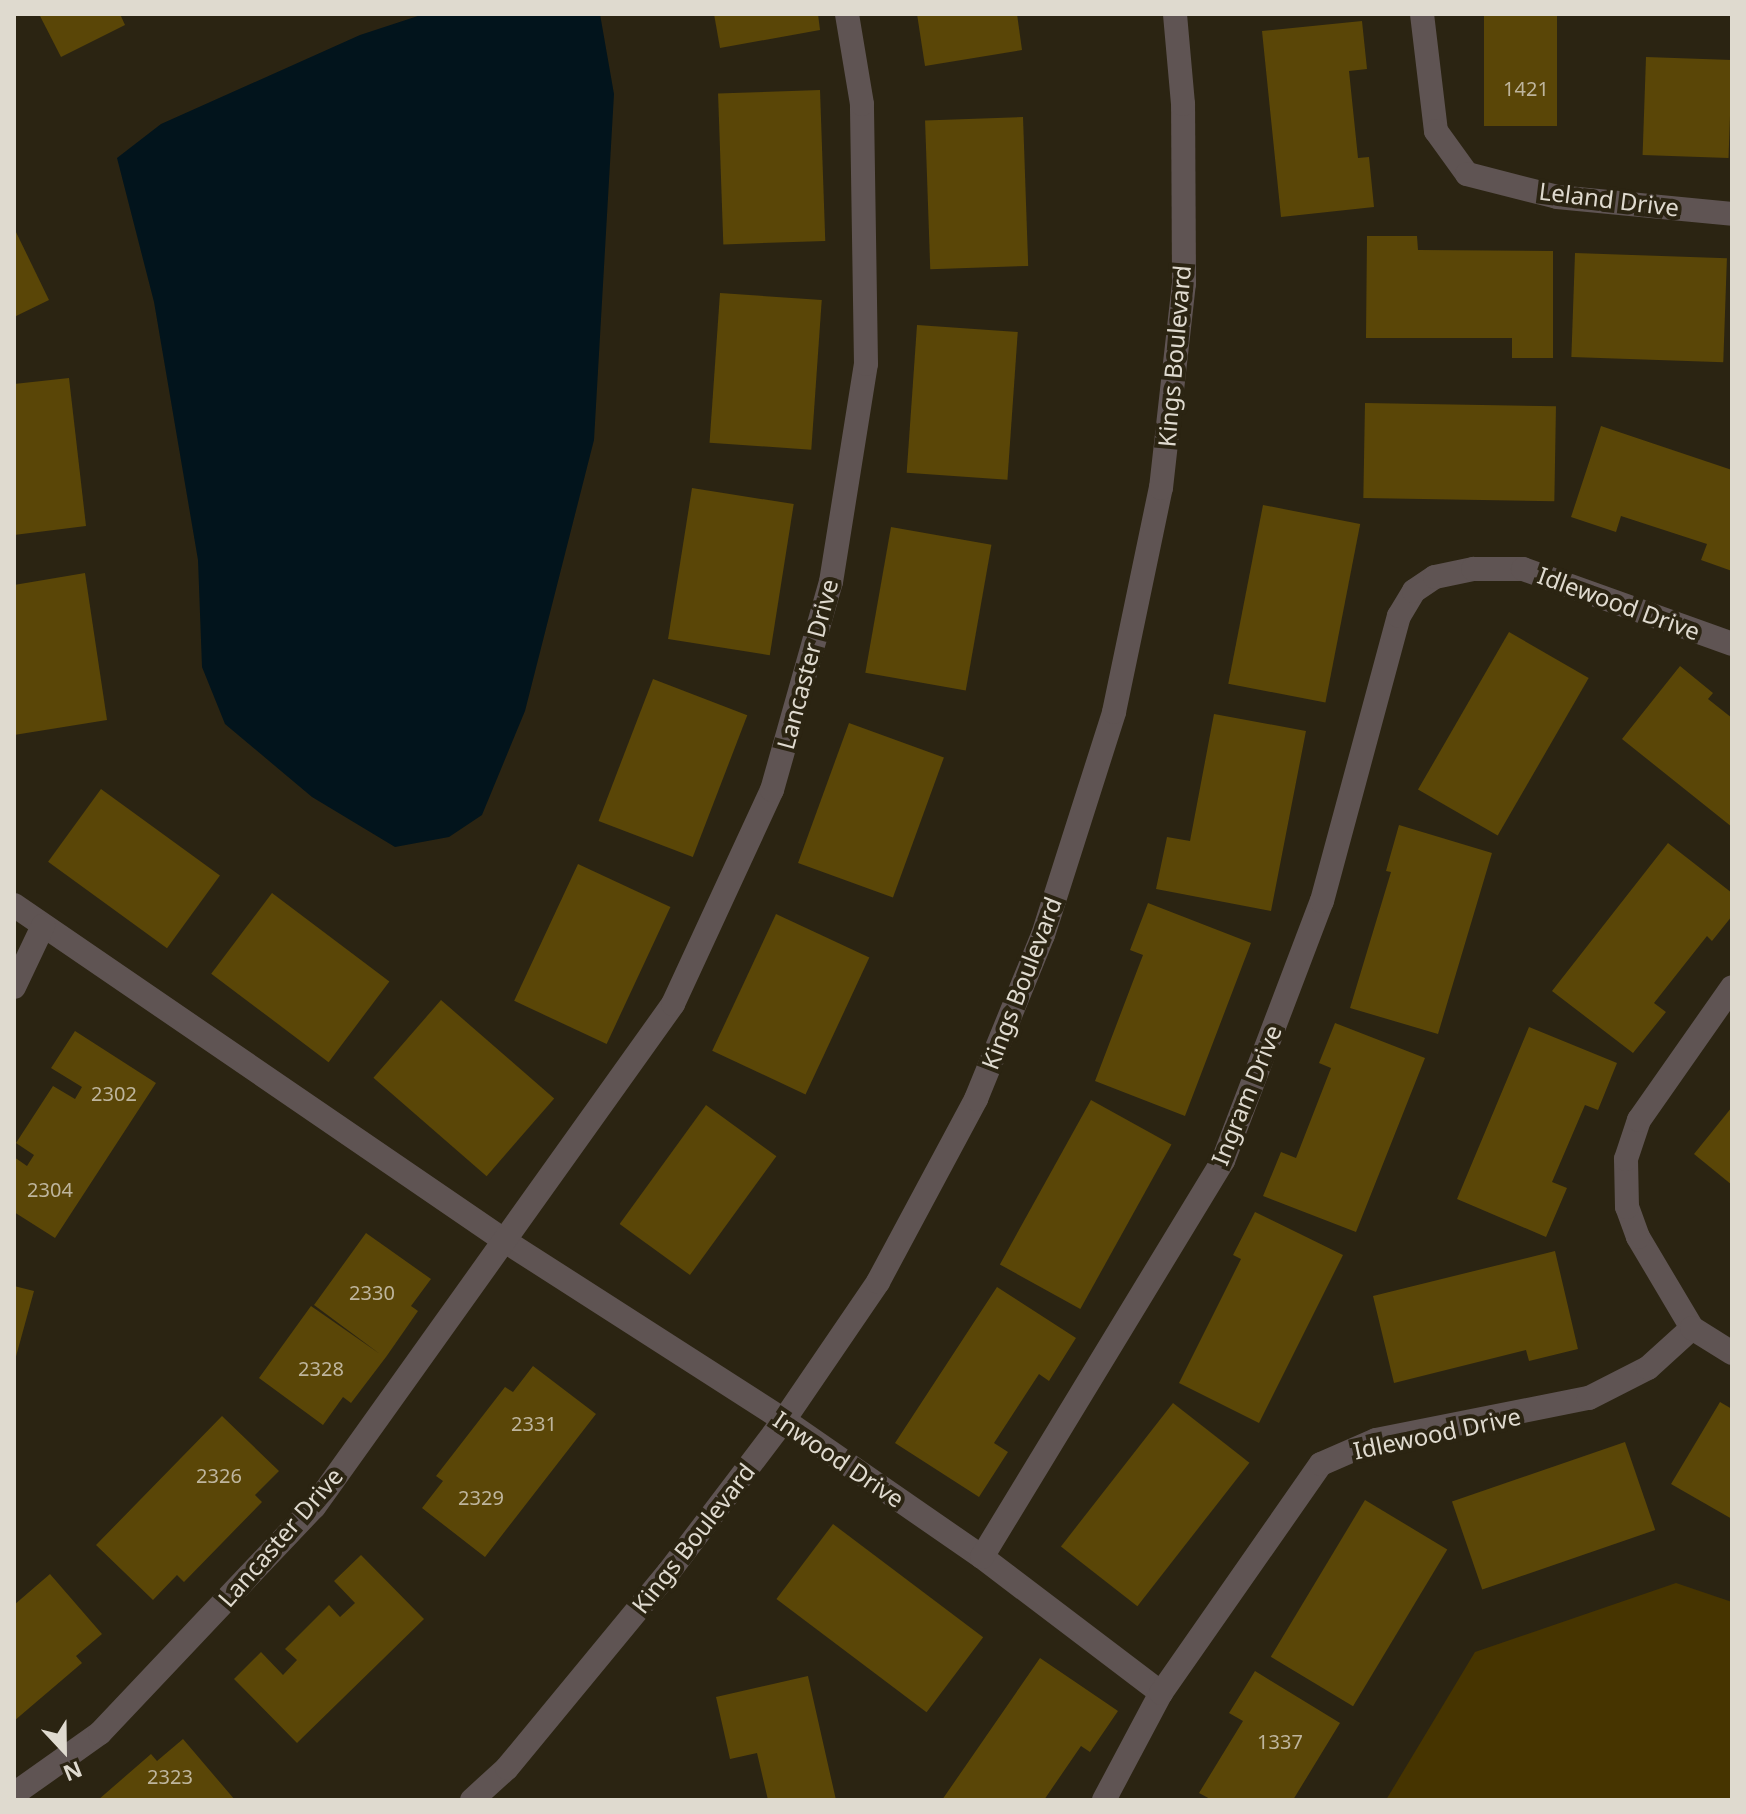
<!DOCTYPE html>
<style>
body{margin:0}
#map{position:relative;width:1746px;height:1814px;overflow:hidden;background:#2b2412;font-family:"Noto Sans",sans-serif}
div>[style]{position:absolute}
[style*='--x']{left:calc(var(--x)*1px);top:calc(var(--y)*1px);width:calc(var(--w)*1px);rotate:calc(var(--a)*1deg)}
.green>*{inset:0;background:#463400}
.water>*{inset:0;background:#02141c}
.building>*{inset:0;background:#5a4607;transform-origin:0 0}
.minor>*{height:24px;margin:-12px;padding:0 12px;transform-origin:12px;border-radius:12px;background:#5f5453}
span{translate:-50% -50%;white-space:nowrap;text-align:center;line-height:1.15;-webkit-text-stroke:8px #2b2412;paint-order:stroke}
.number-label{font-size:20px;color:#beb59d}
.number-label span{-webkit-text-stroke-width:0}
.street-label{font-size:24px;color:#dfdacf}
.frame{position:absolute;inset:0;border:16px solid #dfdacf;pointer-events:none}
.north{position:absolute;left:24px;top:1710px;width:80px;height:80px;-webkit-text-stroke:6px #2b2412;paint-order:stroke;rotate:158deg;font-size:22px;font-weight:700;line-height:32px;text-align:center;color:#dfdacf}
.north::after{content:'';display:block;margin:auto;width:28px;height:36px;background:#dfdacf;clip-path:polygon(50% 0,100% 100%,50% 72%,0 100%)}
</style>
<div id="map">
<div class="green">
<i style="clip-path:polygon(1676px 1583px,1732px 1602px,1732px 1800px,1386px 1800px,1475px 1652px)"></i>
</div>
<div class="water">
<i style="clip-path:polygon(424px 14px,600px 14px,614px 94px,594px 440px,525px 711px,482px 815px,449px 837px,395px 847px,312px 797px,225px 724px,202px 667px,198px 560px,154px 302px,117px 158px,161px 124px,360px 35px)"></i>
</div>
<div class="building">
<i style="clip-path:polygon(39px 14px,120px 14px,125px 25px,61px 57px)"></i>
<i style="clip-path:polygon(714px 14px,818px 14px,820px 30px,720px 48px)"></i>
<i style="clip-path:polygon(917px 14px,1017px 14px,1022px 50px,925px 66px)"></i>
<i style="left:1484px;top:14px;width:73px;height:112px"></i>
<i style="clip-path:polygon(1362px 21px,1367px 69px,1349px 71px,1358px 158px,1369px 157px,1374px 207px,1281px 217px,1262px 31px)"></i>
<i style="left:1646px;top:57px;width:86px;height:98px;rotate:2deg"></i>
<i style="left:820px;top:90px;width:151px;height:102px;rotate:88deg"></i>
<i style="left:1023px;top:117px;width:149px;height:98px;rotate:88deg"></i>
<i style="clip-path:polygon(14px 228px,49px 300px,14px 317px)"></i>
<i style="clip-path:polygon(1367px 236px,1417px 236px,1418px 250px,1553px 251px,1553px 358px,1512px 358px,1512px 338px,1366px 338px)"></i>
<i style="left:1575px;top:253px;width:152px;height:104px;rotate:2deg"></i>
<i style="left:720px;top:293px;width:102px;height:150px;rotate:4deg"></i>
<i style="left:917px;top:325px;width:101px;height:148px;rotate:4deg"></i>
<i style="clip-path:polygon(69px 378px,86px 526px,14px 535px,14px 384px)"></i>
<i style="left:1365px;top:403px;width:191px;height:95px;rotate:1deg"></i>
<i style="clip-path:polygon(1601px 426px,1732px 470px,1732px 571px,1701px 560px,1707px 544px,1621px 516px,1616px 532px,1571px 517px)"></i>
<i style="left:692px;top:488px;width:103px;height:153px;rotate:9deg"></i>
<i style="left:1263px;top:505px;width:99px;height:182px;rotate:11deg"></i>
<i style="left:891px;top:527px;width:102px;height:148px;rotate:10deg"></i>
<i style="clip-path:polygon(85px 573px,107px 720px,14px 735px,14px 585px)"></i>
<i style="left:1509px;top:632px;width:92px;height:182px;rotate:30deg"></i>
<i style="clip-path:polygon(1680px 666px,1713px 693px,1708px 699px,1732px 718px,1732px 827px,1622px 739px)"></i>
<i style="left:653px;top:679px;width:101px;height:152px;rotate:21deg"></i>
<i style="clip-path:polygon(1214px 714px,1306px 731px,1271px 911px,1156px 889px,1167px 837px,1190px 841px)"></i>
<i style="left:849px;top:723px;width:101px;height:149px;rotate:20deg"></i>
<i style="left:101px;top:789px;width:147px;height:90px;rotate:36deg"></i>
<i style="clip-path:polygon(1399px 825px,1492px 853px,1438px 1034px,1350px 1008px,1391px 872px,1386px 871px)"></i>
<i style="clip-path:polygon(1668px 843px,1732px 893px,1732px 916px,1712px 941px,1707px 936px,1654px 1003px,1666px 1012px,1633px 1053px,1552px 991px)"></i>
<i style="left:578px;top:864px;width:102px;height:151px;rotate:25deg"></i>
<i style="left:272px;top:893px;width:147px;height:101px;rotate:37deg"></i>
<i style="clip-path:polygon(1148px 903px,1251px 943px,1185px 1116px,1095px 1081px,1143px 955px,1130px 950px)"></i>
<i style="left:776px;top:914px;width:103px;height:151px;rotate:25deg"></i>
<i style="left:441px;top:1000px;width:150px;height:103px;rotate:41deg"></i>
<i style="clip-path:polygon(1335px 1023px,1425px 1058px,1356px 1232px,1263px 1196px,1281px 1152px,1296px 1158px,1331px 1068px,1319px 1063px)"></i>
<i style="clip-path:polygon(1529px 1027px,1617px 1063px,1598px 1110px,1585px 1105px,1552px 1182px,1567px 1188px,1546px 1237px,1457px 1199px)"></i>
<i style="clip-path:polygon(75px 1031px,156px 1083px,55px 1238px,14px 1212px,14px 1157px,27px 1166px,34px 1155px,16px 1143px,53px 1086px,75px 1099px,82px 1087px,51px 1068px)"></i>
<i style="left:1091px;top:1100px;width:92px;height:188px;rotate:29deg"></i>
<i style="left:706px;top:1105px;width:87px;height:147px;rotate:36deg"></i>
<i style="clip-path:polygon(1732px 1107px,1732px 1185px,1694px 1154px)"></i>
<i style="clip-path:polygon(1255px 1212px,1343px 1255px,1259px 1423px,1179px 1383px,1241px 1259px,1233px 1255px)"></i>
<i style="clip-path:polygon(366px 1233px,431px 1279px,411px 1306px,418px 1311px,386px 1357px,351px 1403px,343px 1397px,323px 1425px,259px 1378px,311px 1306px,380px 1354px,314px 1305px)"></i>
<i style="clip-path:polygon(1555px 1251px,1578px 1349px,1529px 1361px,1526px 1350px,1394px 1383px,1373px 1296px)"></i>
<i style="clip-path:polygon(14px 1286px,34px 1291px,15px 1360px,14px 1360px)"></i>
<i style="clip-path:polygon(997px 1287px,1076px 1338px,1049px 1381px,1039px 1374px,994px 1443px,1008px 1452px,979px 1497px,895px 1443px)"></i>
<i style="clip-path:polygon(533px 1366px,596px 1414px,485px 1557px,422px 1508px,443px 1481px,436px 1476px,505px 1387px,513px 1392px)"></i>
<i style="clip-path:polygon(1720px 1402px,1732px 1409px,1732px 1519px,1671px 1484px)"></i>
<i style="left:1173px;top:1403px;width:97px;height:182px;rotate:38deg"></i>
<i style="clip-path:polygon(222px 1416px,279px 1471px,255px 1495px,262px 1502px,184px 1582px,177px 1575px,153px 1600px,96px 1545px)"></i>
<i style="left:1625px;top:1442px;width:93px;height:183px;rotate:71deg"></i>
<i style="left:1365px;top:1500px;width:96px;height:183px;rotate:31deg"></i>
<i style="left:833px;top:1524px;width:188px;height:94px;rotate:37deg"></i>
<i style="clip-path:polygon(361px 1555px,424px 1619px,297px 1743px,234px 1679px,261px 1652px,283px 1675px,297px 1660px,285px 1649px,329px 1605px,340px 1617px,355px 1603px,334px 1581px)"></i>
<i style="clip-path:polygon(50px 1574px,102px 1634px,76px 1656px,82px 1663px,14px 1721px,14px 1605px)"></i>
<i style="clip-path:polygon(1040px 1658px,1118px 1711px,1090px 1752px,1081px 1746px,1044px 1800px,942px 1800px)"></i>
<i style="clip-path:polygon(1255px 1671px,1340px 1723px,1293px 1800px,1212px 1800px,1199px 1793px,1243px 1721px,1229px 1713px)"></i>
<i style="clip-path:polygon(808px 1676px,836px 1800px,768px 1800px,757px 1753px,730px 1759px,716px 1697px)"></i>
<i style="clip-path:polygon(183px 1739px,235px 1800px,98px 1800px,151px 1754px,157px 1761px)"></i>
</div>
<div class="minor">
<i style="--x:1422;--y:14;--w:118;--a:83.2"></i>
<i style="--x:1436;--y:131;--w:53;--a:54.2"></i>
<i style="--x:1467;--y:174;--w:93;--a:14.3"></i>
<i style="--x:1557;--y:197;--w:176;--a:5.5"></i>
<i style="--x:14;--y:905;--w:595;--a:34.38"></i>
<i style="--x:505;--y:1241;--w:331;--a:32.7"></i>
<i style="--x:784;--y:1420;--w:241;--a:34.7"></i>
<i style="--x:982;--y:1557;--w:225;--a:37.2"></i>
<i style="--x:14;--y:987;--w:68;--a:-64.6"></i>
<i style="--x:1692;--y:1328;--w:106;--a:-120.7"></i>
<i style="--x:1638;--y:1237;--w:32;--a:-110"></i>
<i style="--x:1627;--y:1207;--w:48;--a:-91.2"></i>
<i style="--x:1626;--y:1159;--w:41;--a:-71.6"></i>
<i style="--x:1639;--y:1120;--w:162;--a:-55"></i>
<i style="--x:982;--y:1557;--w:464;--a:-58.7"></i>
<i style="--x:1223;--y:1161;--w:278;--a:-69.2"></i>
<i style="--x:1322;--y:901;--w:295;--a:-74.9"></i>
<i style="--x:1399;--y:616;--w:29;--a:-59"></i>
<i style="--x:1414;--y:591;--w:25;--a:-34"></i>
<i style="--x:1435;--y:577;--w:39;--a:-12"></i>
<i style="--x:1473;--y:569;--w:50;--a:0"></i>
<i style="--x:1523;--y:569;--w:222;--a:19.7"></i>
<i style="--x:14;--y:1794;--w:105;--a:-35.3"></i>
<i style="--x:100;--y:1733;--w:311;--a:-46.6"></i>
<i style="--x:314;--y:1507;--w:618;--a:-54.48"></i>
<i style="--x:673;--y:1004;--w:236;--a:-65.2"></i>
<i style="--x:772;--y:790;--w:216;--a:-74.2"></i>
<i style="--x:831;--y:582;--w:221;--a:-80.9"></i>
<i style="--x:866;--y:364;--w:260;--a:-90.9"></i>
<i style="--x:862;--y:104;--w:91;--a:-99.5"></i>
<i style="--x:472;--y:1800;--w:47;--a:-42.4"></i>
<i style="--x:507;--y:1768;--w:253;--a:-50.5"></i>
<i style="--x:668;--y:1573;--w:192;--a:-52.8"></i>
<i style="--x:784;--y:1420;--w:167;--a:-55.7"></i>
<i style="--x:878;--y:1282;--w:208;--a:-61.8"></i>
<i style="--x:976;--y:1099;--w:177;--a:-67.8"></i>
<i style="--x:1043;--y:935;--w:234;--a:-72.3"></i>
<i style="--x:1114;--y:712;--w:229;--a:-78.2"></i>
<i style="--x:1161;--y:488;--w:205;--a:-83.6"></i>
<i style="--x:1184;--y:284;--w:180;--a:-90.3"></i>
<i style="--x:1183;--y:104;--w:90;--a:-95.1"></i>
<i style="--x:1104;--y:1800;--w:121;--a:-62"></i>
<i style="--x:1161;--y:1693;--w:279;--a:-55.1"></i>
<i style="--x:1321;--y:1464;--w:60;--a:-23.6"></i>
<i style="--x:1376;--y:1440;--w:217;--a:-11.2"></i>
<i style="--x:1589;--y:1398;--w:66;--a:-27"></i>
<i style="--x:1648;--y:1368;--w:59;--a:-42.3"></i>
<i style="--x:1692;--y:1328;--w:47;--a:32"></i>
</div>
<div class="number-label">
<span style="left:1526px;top:88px">1421</span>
<span style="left:114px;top:1093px">2302</span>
<span style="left:50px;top:1189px">2304</span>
<span style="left:372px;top:1292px">2330</span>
<span style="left:321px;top:1368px">2328</span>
<span style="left:534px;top:1423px">2331</span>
<span style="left:219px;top:1475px">2326</span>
<span style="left:481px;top:1497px">2329</span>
<span style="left:1280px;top:1741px">1337</span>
<span style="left:170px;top:1776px">2323</span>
</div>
<div class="street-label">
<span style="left:1609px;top:199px;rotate:7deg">Leland Drive</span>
<span style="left:1174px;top:356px;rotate:-85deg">Kings Boulevard</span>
<span style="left:1619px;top:603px;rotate:20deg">Idlewood Drive</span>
<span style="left:807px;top:664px;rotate:-75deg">Lancaster Drive</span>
<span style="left:1021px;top:983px;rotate:-69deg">Kings Boulevard</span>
<span style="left:1246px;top:1095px;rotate:-68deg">Ingram Drive</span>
<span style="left:1437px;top:1433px;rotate:-12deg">Idlewood Drive</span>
<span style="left:839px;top:1459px;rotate:34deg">Inwood Drive</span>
<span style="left:280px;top:1537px;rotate:-49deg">Lancaster Drive</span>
<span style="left:693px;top:1538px;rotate:-52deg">Kings Boulevard</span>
</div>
<div class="frame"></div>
<div class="north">N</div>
</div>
